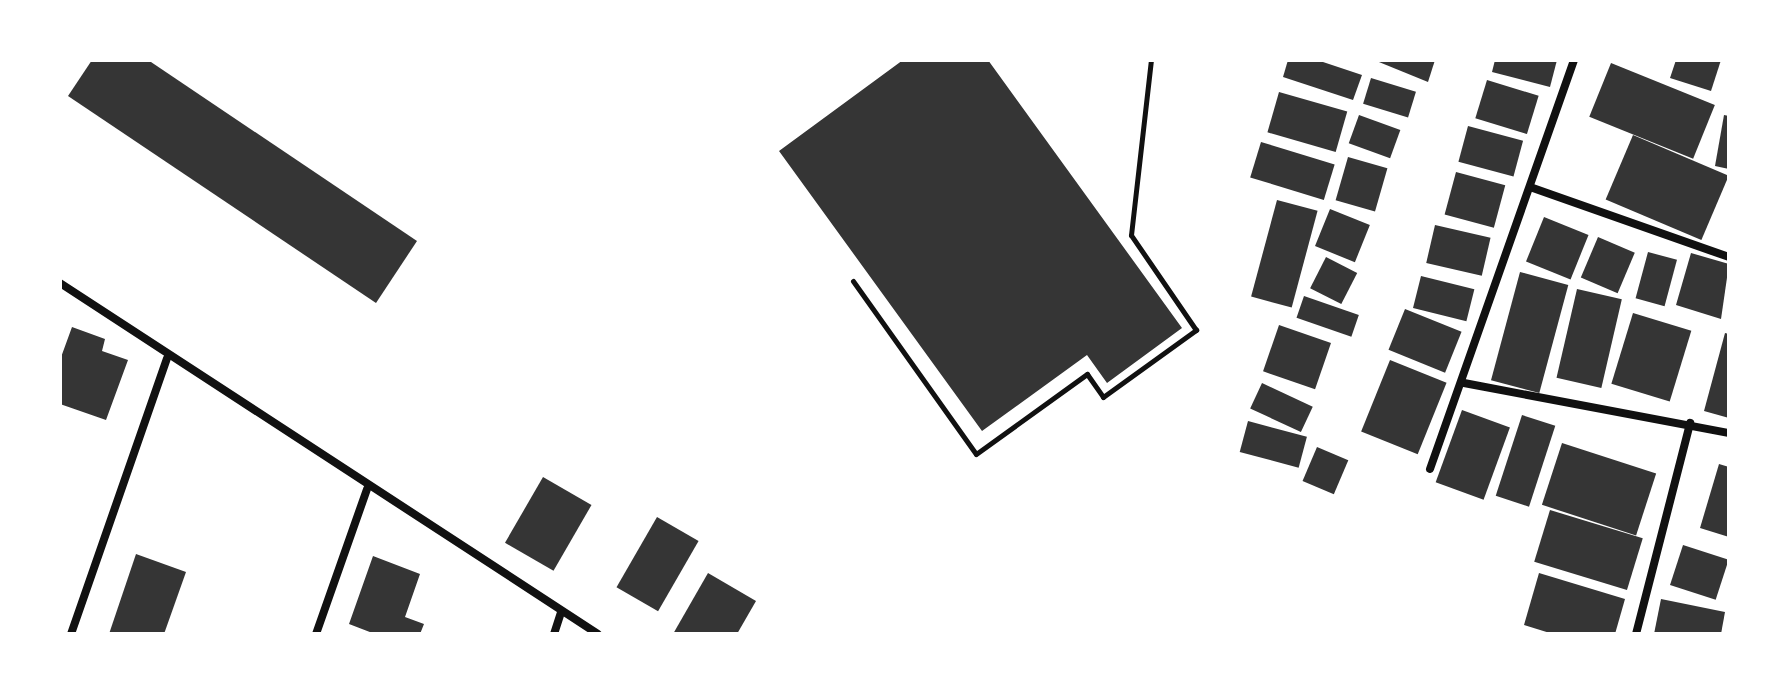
<!DOCTYPE html>
<style>
body{margin:0}
#map{position:relative;width:1789px;height:694px;overflow:hidden;background:#fff;font-family:"Public Sans",sans-serif}
div>[style]{position:absolute}
[style*='--x']{left:calc(var(--x)*1px);top:calc(var(--y)*1px);width:calc(var(--w)*1px);rotate:calc(var(--a)*1deg)}
.building>*{inset:0;background:#353535;transform-origin:0 0}
.path>*{height:5px;margin:-2.5px;padding:0 2.5px;transform-origin:2.5px;border-radius:2.5px;background:#111}
.minor>*{height:8px;margin:-4px;padding:0 4px;transform-origin:4px;border-radius:4px;background:#111}
span{translate:-50% -50%;white-space:nowrap;text-align:center;line-height:1.15;-webkit-text-stroke:6px #fff;paint-order:stroke}
.frame{position:absolute;inset:0;border:62px solid #fff;pointer-events:none}
</style>
<div id="map">
<div class="building">
<i style="clip-path:polygon(92px 60px,148px 60px,417px 241px,376px 303px,68px 96px)"></i>
<i style="clip-path:polygon(903px 60px,988px 60px,1182px 328px,1107px 383px,1087px 355px,982px 431px,779px 151px)"></i>
<i style="clip-path:polygon(1288px 60px,1317px 60px,1362px 75px,1353px 100px,1283px 77px)"></i>
<i style="clip-path:polygon(1374px 60px,1435px 60px,1428px 82px)"></i>
<i style="clip-path:polygon(1495px 60px,1557px 60px,1550px 87px,1492px 72px)"></i>
<i style="clip-path:polygon(1676px 60px,1721px 60px,1711px 91px,1670px 78px)"></i>
<i style="left:1611px;top:63px;width:112px;height:58px;rotate:22deg"></i>
<i style="left:1371px;top:78px;width:47px;height:27px;rotate:17deg"></i>
<i style="left:1487px;top:80px;width:54px;height:40px;rotate:17deg"></i>
<i style="left:1279px;top:92px;width:71px;height:42px;rotate:16deg"></i>
<i style="left:1359px;top:115px;width:44px;height:30px;rotate:20deg"></i>
<i style="clip-path:polygon(1724px 115px,1729px 116px,1729px 169px,1715px 166px)"></i>
<i style="left:1468px;top:126px;width:57px;height:37px;rotate:15deg"></i>
<i style="left:1633px;top:135px;width:104px;height:70px;rotate:23deg"></i>
<i style="left:1261px;top:142px;width:77px;height:37px;rotate:17deg"></i>
<i style="left:1348px;top:157px;width:41px;height:45px;rotate:16deg"></i>
<i style="left:1456px;top:172px;width:51px;height:44px;rotate:15deg"></i>
<i style="left:1277px;top:200px;width:42px;height:100px;rotate:15deg"></i>
<i style="left:1330px;top:209px;width:43px;height:40px;rotate:22deg"></i>
<i style="left:1544px;top:217px;width:48px;height:48px;rotate:22deg"></i>
<i style="left:1435px;top:225px;width:57px;height:39px;rotate:13deg"></i>
<i style="left:1598px;top:237px;width:40px;height:44px;rotate:23deg"></i>
<i style="left:1648px;top:252px;width:30px;height:48px;rotate:15deg"></i>
<i style="clip-path:polygon(1691px 253px,1729px 264px,1721px 319px,1676px 305px)"></i>
<i style="left:1326px;top:257px;width:35px;height:35px;rotate:27deg"></i>
<i style="left:1520px;top:272px;width:50px;height:112px;rotate:15deg"></i>
<i style="left:1421px;top:276px;width:55px;height:33px;rotate:14deg"></i>
<i style="left:1577px;top:289px;width:46px;height:91px;rotate:13deg"></i>
<i style="left:1304px;top:296px;width:58px;height:23px;rotate:19deg"></i>
<i style="left:1405px;top:309px;width:61px;height:44px;rotate:22deg"></i>
<i style="left:1633px;top:313px;width:61px;height:74px;rotate:17deg"></i>
<i style="left:1279px;top:325px;width:55px;height:49px;rotate:19deg"></i>
<i style="clip-path:polygon(72px 327px,105px 339px,102px 351px,128px 360px,106px 420px,60px 404px,60px 360px)"></i>
<i style="clip-path:polygon(1725px 333px,1729px 334px,1729px 418px,1704px 411px)"></i>
<i style="left:1390px;top:360px;width:61px;height:77px;rotate:22deg"></i>
<i style="left:1262px;top:383px;width:56px;height:28px;rotate:25deg"></i>
<i style="left:1462px;top:410px;width:51px;height:77px;rotate:20deg"></i>
<i style="left:1522px;top:415px;width:35px;height:85px;rotate:18deg"></i>
<i style="left:1248px;top:421px;width:61px;height:32px;rotate:15deg"></i>
<i style="left:1562px;top:443px;width:99px;height:65px;rotate:18deg"></i>
<i style="left:1317px;top:447px;width:34px;height:37px;rotate:23deg"></i>
<i style="clip-path:polygon(1719px 464px,1729px 467px,1729px 537px,1700px 528px)"></i>
<i style="left:543px;top:477px;width:56px;height:76px;rotate:30deg"></i>
<i style="left:1550px;top:510px;width:97px;height:54px;rotate:17deg"></i>
<i style="left:657px;top:517px;width:48px;height:81px;rotate:30deg"></i>
<i style="left:1683px;top:545px;width:48px;height:42px;rotate:18deg"></i>
<i style="clip-path:polygon(136px 554px,186px 572px,164px 634px,109px 634px)"></i>
<i style="clip-path:polygon(373px 556px,420px 574px,405px 617px,424px 624px,420px 634px,375px 634px,349px 624px)"></i>
<i style="clip-path:polygon(708px 573px,756px 601px,737px 634px,673px 634px)"></i>
<i style="clip-path:polygon(1539px 573px,1625px 599px,1615px 634px,1553px 634px,1524px 625px)"></i>
<i style="clip-path:polygon(1661px 599px,1725px 612px,1721px 634px,1654px 634px)"></i>
</div>
<div class="path">
<i style="--x:853;--y:281;--w:212;--a:54.6"></i>
<i style="--x:976;--y:454;--w:137;--a:-35.8"></i>
<i style="--x:1087;--y:374;--w:28;--a:55"></i>
<i style="--x:1103;--y:397;--w:115;--a:-35.8"></i>
<i style="--x:1196;--y:330;--w:115;--a:-124.4"></i>
<i style="--x:1131;--y:235;--w:176;--a:-83.5"></i>
</div>
<div class="minor">
<i style="--x:1530;--y:187;--w:211;--a:19.4"></i>
<i style="--x:60;--y:283;--w:642;--a:33.12"></i>
<i style="--x:1464;--y:383;--w:270;--a:10.7"></i>
<i style="--x:1430;--y:469;--w:434;--a:-70.6"></i>
<i style="--x:71;--y:634;--w:292;--a:-70.8"></i>
<i style="--x:316;--y:634;--w:154;--a:-70.6"></i>
<i style="--x:554;--y:634;--w:22;--a:-72"></i>
<i style="--x:1636;--y:634;--w:218;--a:-75.6"></i>
</div>
<div class="frame"></div>
</div>
